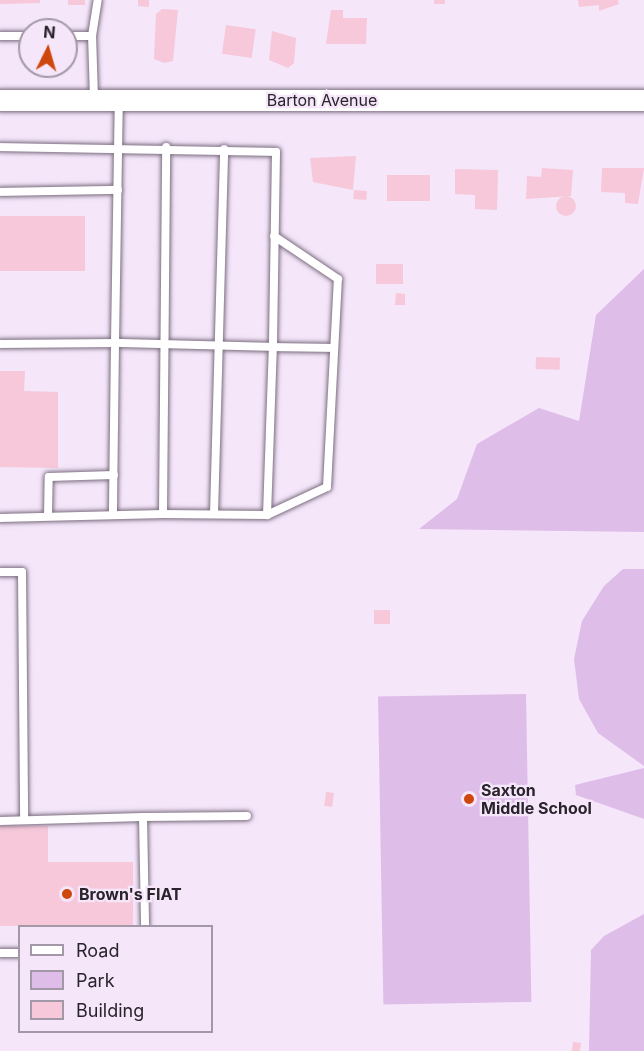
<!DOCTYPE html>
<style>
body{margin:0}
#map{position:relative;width:644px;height:1051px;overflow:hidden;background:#f5e6fa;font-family:Inter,sans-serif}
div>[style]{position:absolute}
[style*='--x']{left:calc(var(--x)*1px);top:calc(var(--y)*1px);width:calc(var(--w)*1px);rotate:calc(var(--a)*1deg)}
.green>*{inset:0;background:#dfbde9;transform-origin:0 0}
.building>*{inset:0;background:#f6c8da;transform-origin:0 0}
.round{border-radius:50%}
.roads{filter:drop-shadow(0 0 2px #7c6e80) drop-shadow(0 0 2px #7c6e80)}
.lane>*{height:8px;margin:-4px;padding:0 4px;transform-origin:4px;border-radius:4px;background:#fff}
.secondary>*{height:21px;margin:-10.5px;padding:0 10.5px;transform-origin:10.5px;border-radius:10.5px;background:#fff}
.dots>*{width:16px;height:16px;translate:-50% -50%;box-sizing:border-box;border:3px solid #f5e6fa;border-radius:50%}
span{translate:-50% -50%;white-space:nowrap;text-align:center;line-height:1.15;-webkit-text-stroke:4.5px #f5e6fa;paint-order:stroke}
.street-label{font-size:16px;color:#29242b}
.poi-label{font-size:16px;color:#29242b;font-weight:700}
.left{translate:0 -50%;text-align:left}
.legend{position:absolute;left:18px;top:925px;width:195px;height:108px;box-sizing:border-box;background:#f5e6fa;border:2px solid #a398a7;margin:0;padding:8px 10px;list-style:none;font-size:18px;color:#29242b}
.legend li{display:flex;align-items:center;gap:12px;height:30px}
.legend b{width:30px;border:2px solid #a398a7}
.north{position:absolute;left:18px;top:18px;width:60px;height:60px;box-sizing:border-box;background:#f5e6fa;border:2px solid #a398a7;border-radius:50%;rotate:5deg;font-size:16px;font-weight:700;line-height:24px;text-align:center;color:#29242b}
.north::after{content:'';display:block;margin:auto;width:21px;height:27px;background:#ce470c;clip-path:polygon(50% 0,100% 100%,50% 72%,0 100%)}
</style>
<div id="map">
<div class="green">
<i style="clip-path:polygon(644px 269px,644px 532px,419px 529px,457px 499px,477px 444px,539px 408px,579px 421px,596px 315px)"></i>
<i style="clip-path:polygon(623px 569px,644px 569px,644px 766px,598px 733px,579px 699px,574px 659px,582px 621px,604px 586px)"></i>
<i style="left:526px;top:694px;width:308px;height:148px;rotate:89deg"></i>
<i style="clip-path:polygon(644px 768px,644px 819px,576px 795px,575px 785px)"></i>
<i style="clip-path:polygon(644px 914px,644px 1051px,589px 1051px,591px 950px,604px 936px)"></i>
</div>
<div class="building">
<i style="clip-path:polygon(0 0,40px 0,40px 3px,0 4px)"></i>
<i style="left:68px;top:0;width:17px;height:5px"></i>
<i style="clip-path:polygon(138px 0,149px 0,149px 7px,138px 6px)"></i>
<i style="left:434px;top:0;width:11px;height:4px"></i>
<i style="clip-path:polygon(578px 0,618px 0,619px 4px,599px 11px,599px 5px,579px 7px)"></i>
<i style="clip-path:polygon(162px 9px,178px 10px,173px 61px,164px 63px,154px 59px,156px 14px)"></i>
<i style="clip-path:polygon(331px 10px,343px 10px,343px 18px,367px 18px,366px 44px,326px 44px)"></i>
<i style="left:226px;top:25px;width:30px;height:29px;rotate:8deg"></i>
<i style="clip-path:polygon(272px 31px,296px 38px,294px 63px,288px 68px,269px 60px)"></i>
<i style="clip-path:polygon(356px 156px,353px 190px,313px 182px,310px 158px)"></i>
<i style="clip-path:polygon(542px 168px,573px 170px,571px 196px,526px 199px,527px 176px,541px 177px)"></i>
<i style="clip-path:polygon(602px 168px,644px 168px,638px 204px,625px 203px,625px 193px,601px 192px)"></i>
<i style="clip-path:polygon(455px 169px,498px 170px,497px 210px,475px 209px,475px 195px,455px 194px)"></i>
<i style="left:387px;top:175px;width:43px;height:26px"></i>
<i style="left:354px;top:190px;width:13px;height:9px;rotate:4deg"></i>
<i class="round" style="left:556px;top:196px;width:20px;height:20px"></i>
<i style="left:0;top:216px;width:85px;height:55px"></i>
<i style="left:376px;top:264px;width:27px;height:20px"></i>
<i style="clip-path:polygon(396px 293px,405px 294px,405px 305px,395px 305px)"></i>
<i style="left:536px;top:357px;width:24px;height:12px;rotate:2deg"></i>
<i style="clip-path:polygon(0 371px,25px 371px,24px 391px,58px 392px,58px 468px,0 467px)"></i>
<i style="left:374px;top:610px;width:16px;height:14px"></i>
<i style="left:326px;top:792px;width:8px;height:14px;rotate:7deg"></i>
<i style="clip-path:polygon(0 826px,48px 826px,48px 862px,133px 862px,133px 925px,0 926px)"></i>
<i style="left:573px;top:1042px;width:8px;height:9px;rotate:7deg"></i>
</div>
<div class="roads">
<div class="lane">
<i style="--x:0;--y:36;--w:30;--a:0"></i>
<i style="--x:66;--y:36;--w:26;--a:0"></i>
<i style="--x:94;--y:98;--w:62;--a:-91.8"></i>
<i style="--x:92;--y:36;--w:36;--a:-81"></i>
<i style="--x:0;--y:147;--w:276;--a:1"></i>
<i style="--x:276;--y:152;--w:195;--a:90.9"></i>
<i style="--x:273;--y:347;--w:158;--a:-178.5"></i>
<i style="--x:115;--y:343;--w:171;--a:90.7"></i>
<i style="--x:0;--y:192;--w:118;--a:-1"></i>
<i style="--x:0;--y:344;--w:115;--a:-0.5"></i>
<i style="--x:115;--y:343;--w:242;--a:-89.1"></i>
<i style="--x:163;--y:514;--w:104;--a:0.6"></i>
<i style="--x:267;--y:515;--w:168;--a:-88"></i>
<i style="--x:273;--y:347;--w:61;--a:0.9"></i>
<i style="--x:214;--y:514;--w:365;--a:-88.4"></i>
<i style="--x:267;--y:515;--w:66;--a:-25"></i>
<i style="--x:327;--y:487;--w:208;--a:-87"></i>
<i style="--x:338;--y:279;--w:77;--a:-146.1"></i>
<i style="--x:48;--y:516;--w:39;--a:-89"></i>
<i style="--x:49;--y:477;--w:65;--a:-1.8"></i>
<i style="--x:0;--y:518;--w:163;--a:-1.4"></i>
<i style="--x:163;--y:514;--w:367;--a:-89.5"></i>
<i style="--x:0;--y:572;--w:22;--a:0"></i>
<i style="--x:22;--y:572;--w:246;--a:89.5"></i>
<i style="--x:143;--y:817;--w:104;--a:-0.6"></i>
<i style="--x:0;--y:821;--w:143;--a:-1.6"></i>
<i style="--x:143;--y:817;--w:109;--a:88.9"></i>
<i style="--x:0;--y:953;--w:20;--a:0"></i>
</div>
<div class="secondary">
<i style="--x:0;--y:100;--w:644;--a:0"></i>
</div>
</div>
<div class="dots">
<i style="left:469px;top:799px;background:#ce470c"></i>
<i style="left:67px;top:894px;background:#ce470c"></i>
</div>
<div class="street-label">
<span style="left:322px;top:100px">Barton Avenue</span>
</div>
<div class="poi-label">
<span class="left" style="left:481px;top:799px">Saxton<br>Middle School</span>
<span class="left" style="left:79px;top:894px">Brown's FIAT</span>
</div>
<ul class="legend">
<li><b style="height:8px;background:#fff"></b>Road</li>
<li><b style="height:16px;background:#dfbde9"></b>Park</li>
<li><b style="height:16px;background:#f6c8da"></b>Building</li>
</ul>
<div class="north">N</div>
</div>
